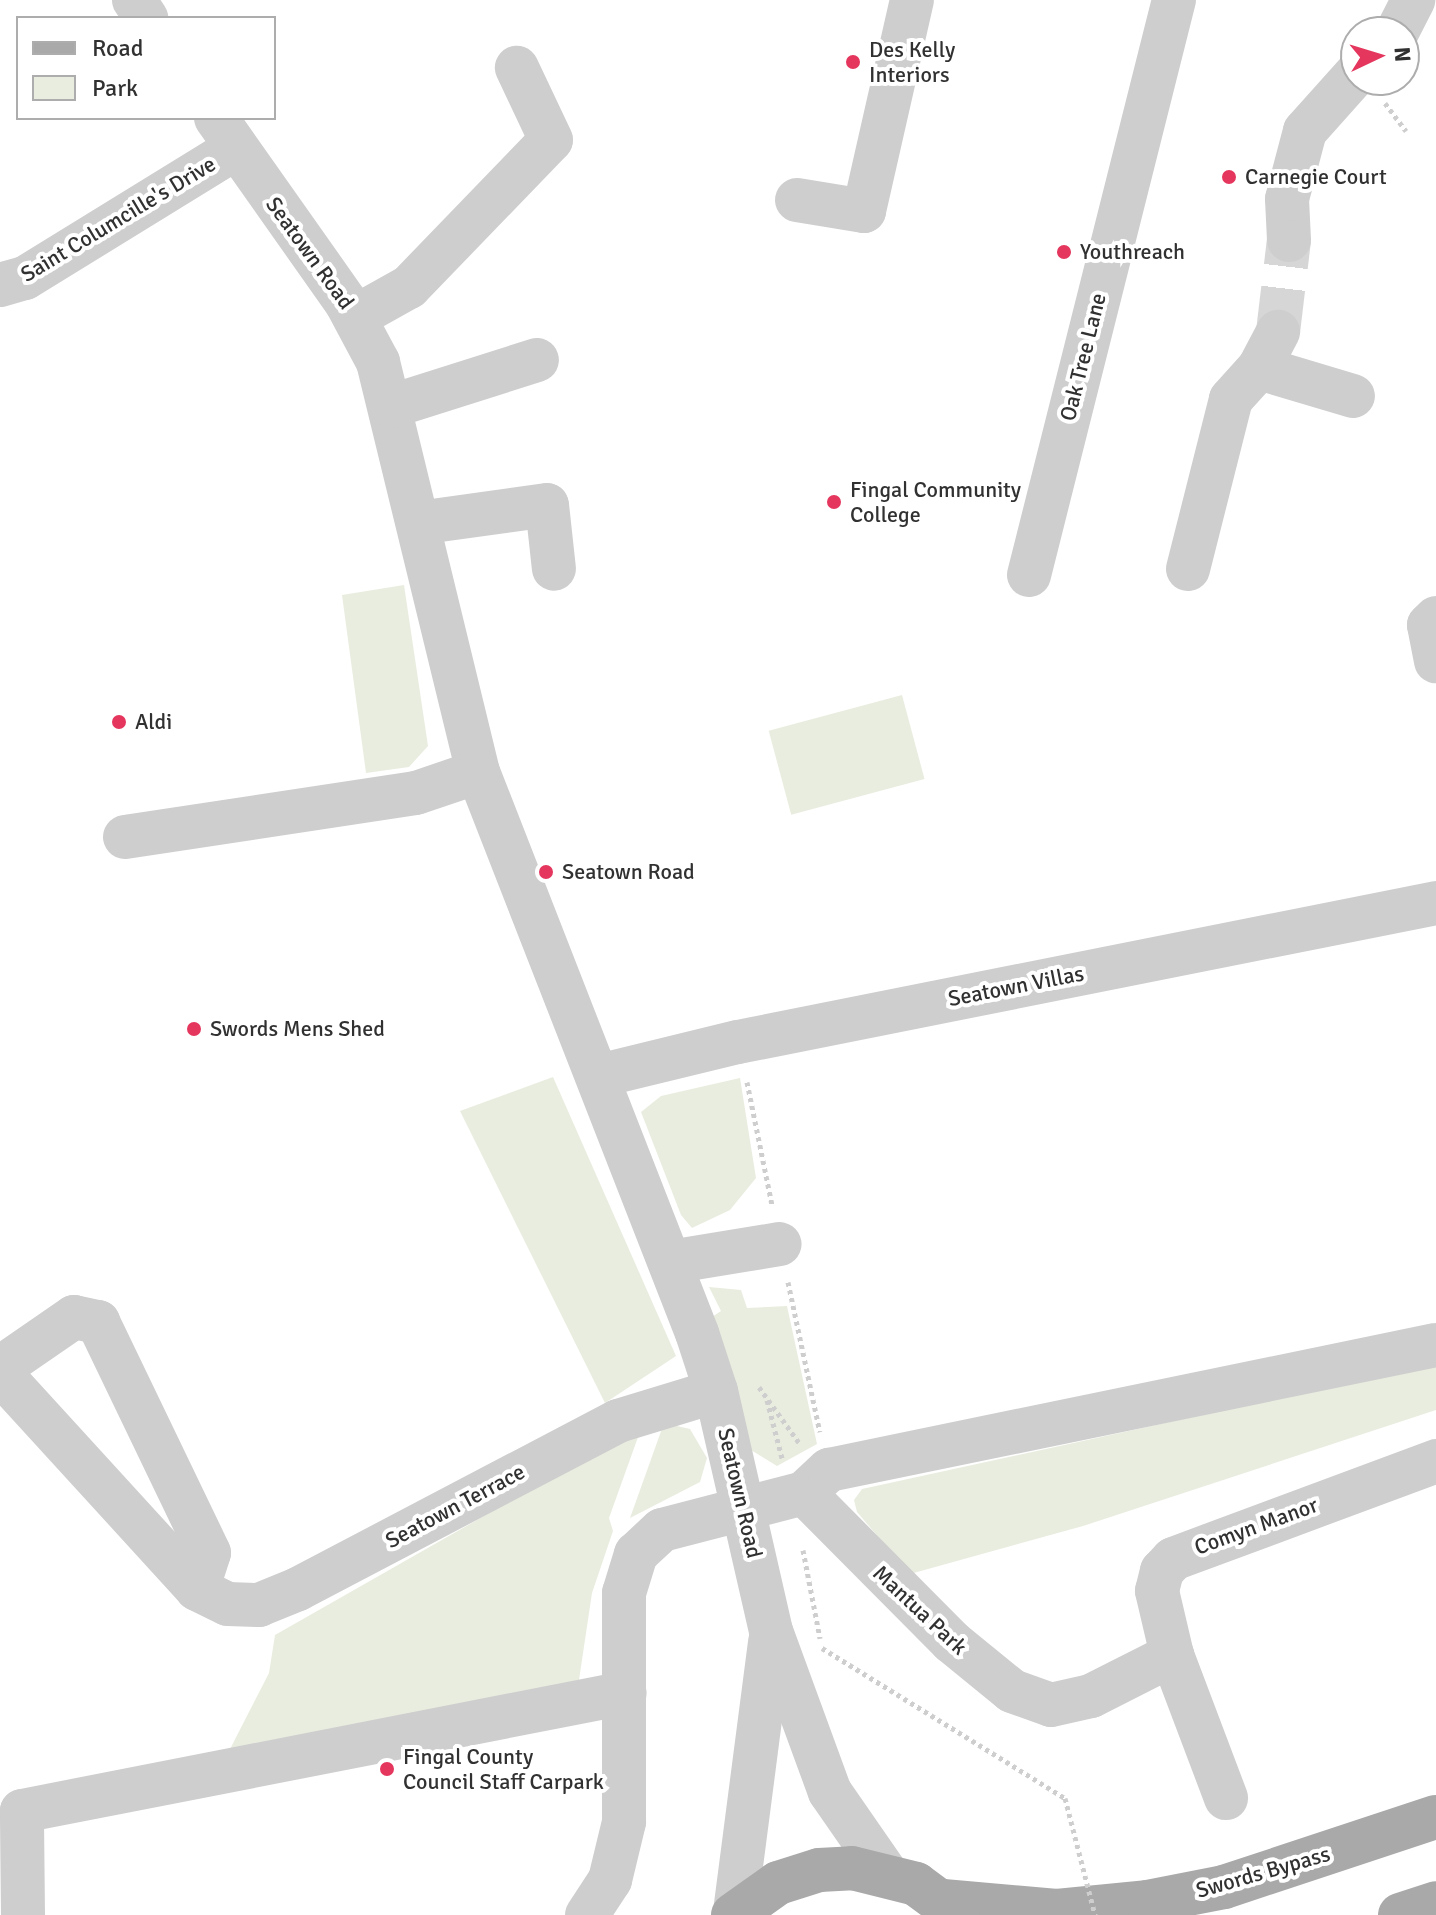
<!DOCTYPE html>
<style>
body{margin:0}
#map{position:relative;width:1436px;height:1915px;overflow:hidden;background:#fff;font-family:Signika,sans-serif}
div>[style]{position:absolute}
[style*='--x']{left:calc(var(--x)*1px);top:calc(var(--y)*1px);width:calc(var(--w)*1px);rotate:calc(var(--a)*1deg)}
.green>*{inset:0;background:#e9eddf;transform-origin:0 0}
.minor-tunnel>*{height:44px;margin-top:-22px;transform-origin:0;background:repeating-linear-gradient(90deg,#d6d6d6 0 44px,transparent 0 66px)}
.path>*{height:5px;margin-top:-2.5px;transform-origin:0;background:repeating-linear-gradient(90deg,#cecece 0 4px,transparent 0 8px)}
.minor>*{height:44px;margin:-22px;padding:0 22px;transform-origin:22px;border-radius:22px;background:#cecece}
.major>*{height:44px;margin:-22px;padding:0 22px;transform-origin:22px;border-radius:22px;background:#a9a9a9}
.path-bridge>*{height:5px;margin-top:-2.5px;transform-origin:0;background:repeating-linear-gradient(90deg,#cecece 0 4px,transparent 0 8px)}
.dots>*{width:22px;height:22px;translate:-50% -50%;box-sizing:border-box;border:4px solid #fff;border-radius:50%}
span{translate:-50% -50%;white-space:nowrap;text-align:center;line-height:1.15;-webkit-text-stroke:8px #fff;paint-order:stroke}
.poi-label{font-size:22px;color:#313131}
.left{translate:0 -50%;text-align:left}
.street-label{font-size:22px;color:#313131}
.legend{position:absolute;left:16px;top:16px;width:260px;height:104px;box-sizing:border-box;background:#fff;border:2px solid #adadad;margin:0;padding:10px 14px;list-style:none;font-size:24px;color:#313131}
.legend li{display:flex;align-items:center;gap:16px;height:40px}
.legend b{width:40px;border:2px solid #adadad}
.north{position:absolute;left:1340px;top:16px;width:80px;height:80px;box-sizing:border-box;background:#fff;border:2px solid #adadad;border-radius:50%;rotate:86deg;font-size:22px;font-weight:700;line-height:32px;text-align:center;color:#313131}
.north::after{content:'';display:block;margin:auto;width:28px;height:36px;background:#e5365e;clip-path:polygon(50% 0,100% 100%,50% 72%,0 100%)}
</style>
<div id="map">
<div class="green">
<i style="clip-path:polygon(404px 585px,428px 746px,409px 767px,366px 773px,342px 595px)"></i>
<i style="left:902px;top:695px;width:87px;height:138px;rotate:75deg"></i>
<i style="clip-path:polygon(553px 1077px,676px 1356px,605px 1403px,460px 1111px)"></i>
<i style="clip-path:polygon(740px 1078px,756px 1178px,730px 1210px,692px 1228px,681px 1215px,641px 1112px,661px 1096px)"></i>
<i style="clip-path:polygon(709px 1287px,741px 1290px,747px 1308px,787px 1306px,817px 1444px,777px 1466px,751px 1450px,712px 1317px,721px 1311px)"></i>
<i style="clip-path:polygon(1436px 1364px,1436px 1410px,1083px 1526px,910px 1574px,857px 1512px,854px 1500px,862px 1489px)"></i>
<i style="clip-path:polygon(664px 1423px,690px 1429px,707px 1458px,700px 1482px,630px 1518px)"></i>
<i style="clip-path:polygon(642px 1426px,609px 1518px,613px 1531px,592px 1593px,579px 1680px,228px 1753px,269px 1673px,275px 1635px)"></i>
</div>
<div class="minor-tunnel">
<i style="--x:1278;--y:332;--w:93;--a:-83.2"></i>
</div>
<div class="path">
<i style="--x:1385;--y:103;--w:35;--a:53"></i>
<i style="--x:747;--y:1082;--w:126;--a:78.5"></i>
<i style="--x:788;--y:1282;--w:153;--a:78"></i>
<i style="--x:759;--y:1387;--w:70;--a:54.3"></i>
<i style="--x:767;--y:1400;--w:60;--a:75.5"></i>
<i style="--x:803;--y:1550;--w:90;--a:79.1"></i>
<i style="--x:822;--y:1648;--w:286;--a:31.7"></i>
</div>
<div class="minor">
<i style="--x:134;--y:0;--w:22;--a:56"></i>
<i style="--x:1397;--y:32;--w:36;--a:-63"></i>
<i style="--x:216;--y:118;--w:228;--a:54.8"></i>
<i style="--x:347;--y:304;--w:66;--a:61.9"></i>
<i style="--x:378;--y:362;--w:422;--a:76.3"></i>
<i style="--x:478;--y:772;--w:602;--a:68.68"></i>
<i style="--x:697;--y:1333;--w:61;--a:71.9"></i>
<i style="--x:716;--y:1391;--w:246;--a:77.1"></i>
<i style="--x:771;--y:1631;--w:171;--a:69.9"></i>
<i style="--x:830;--y:1792;--w:98;--a:55.3"></i>
<i style="--x:797;--y:200;--w:68;--a:9.3"></i>
<i style="--x:864;--y:211;--w:216;--a:-77.2"></i>
<i style="--x:1289;--y:240;--w:41;--a:-92.8"></i>
<i style="--x:1287;--y:199;--w:70;--a:-75.2"></i>
<i style="--x:1305;--y:131;--w:76;--a:-48.2"></i>
<i style="--x:0;--y:285;--w:26;--a:-16"></i>
<i style="--x:25;--y:278;--w:246;--a:-31.6"></i>
<i style="--x:355;--y:317;--w:62;--a:-29.1"></i>
<i style="--x:409;--y:287;--w:204;--a:-46"></i>
<i style="--x:551;--y:140;--w:80;--a:-115.3"></i>
<i style="--x:1259;--y:368;--w:98;--a:16.6"></i>
<i style="--x:392;--y:406;--w:152;--a:-17.6"></i>
<i style="--x:418;--y:523;--w:130;--a:-7.9"></i>
<i style="--x:547;--y:505;--w:64;--a:83.8"></i>
<i style="--x:1188;--y:569;--w:175;--a:-75.8"></i>
<i style="--x:1231;--y:399;--w:42;--a:-47.9"></i>
<i style="--x:1259;--y:368;--w:41;--a:-62.2"></i>
<i style="--x:1029;--y:575;--w:593;--a:-75.85"></i>
<i style="--x:1436;--y:618;--w:10;--a:135"></i>
<i style="--x:1429;--y:625;--w:37;--a:79"></i>
<i style="--x:125;--y:837;--w:294;--a:-8.6"></i>
<i style="--x:416;--y:793;--w:65;--a:-18.7"></i>
<i style="--x:598;--y:1076;--w:144;--a:-13.7"></i>
<i style="--x:738;--y:1042;--w:712;--a:-11.26"></i>
<i style="--x:670;--y:1262;--w:111;--a:-9.3"></i>
<i style="--x:0;--y:1368;--w:90;--a:-34.6"></i>
<i style="--x:74;--y:1317;--w:25;--a:12"></i>
<i style="--x:98;--y:1322;--w:256;--a:64.3"></i>
<i style="--x:209;--y:1553;--w:38;--a:108"></i>
<i style="--x:0;--y:1373;--w:292;--a:47.6"></i>
<i style="--x:197;--y:1589;--w:34;--a:26"></i>
<i style="--x:228;--y:1604;--w:31;--a:2"></i>
<i style="--x:259;--y:1605;--w:42;--a:-22.3"></i>
<i style="--x:298;--y:1589;--w:361;--a:-27.7"></i>
<i style="--x:618;--y:1421;--w:102;--a:-17"></i>
<i style="--x:804;--y:1493;--w:210;--a:45.2"></i>
<i style="--x:952;--y:1642;--w:77;--a:39.2"></i>
<i style="--x:1012;--y:1691;--w:41;--a:19.7"></i>
<i style="--x:1051;--y:1705;--w:41;--a:-12.7"></i>
<i style="--x:1091;--y:1696;--w:91;--a:-26.8"></i>
<i style="--x:1172;--y:1655;--w:66;--a:-103.2"></i>
<i style="--x:1157;--y:1591;--w:21;--a:-76"></i>
<i style="--x:1162;--y:1571;--w:16;--a:-47"></i>
<i style="--x:1173;--y:1559;--w:281;--a:-20.4"></i>
<i style="--x:1172;--y:1655;--w:153;--a:69.3"></i>
<i style="--x:735;--y:1912;--w:273;--a:-82.6"></i>
<i style="--x:23;--y:1915;--w:104;--a:-90.6"></i>
<i style="--x:22;--y:1811;--w:614;--a:-11.07"></i>
<i style="--x:587;--y:1915;--w:42;--a:-56.7"></i>
<i style="--x:610;--y:1880;--w:60;--a:-76.4"></i>
<i style="--x:624;--y:1822;--w:229;--a:-90"></i>
<i style="--x:624;--y:1593;--w:41;--a:-72.9"></i>
<i style="--x:636;--y:1554;--w:35;--a:-43"></i>
<i style="--x:662;--y:1530;--w:147;--a:-14.6"></i>
<i style="--x:804;--y:1493;--w:34;--a:-43"></i>
<i style="--x:829;--y:1470;--w:620;--a:-11.64"></i>
</div>
<div class="major">
<i style="--x:943;--y:1901;--w:114;--a:5"></i>
<i style="--x:1057;--y:1911;--w:90;--a:-5.7"></i>
<i style="--x:1147;--y:1902;--w:78;--a:-11"></i>
<i style="--x:1224;--y:1887;--w:223;--a:-18.3"></i>
<i style="--x:733;--y:1915;--w:55;--a:-35.4"></i>
<i style="--x:778;--y:1883;--w:43;--a:-17.6"></i>
<i style="--x:819;--y:1870;--w:33;--a:-3"></i>
<i style="--x:852;--y:1868;--w:66;--a:14"></i>
<i style="--x:916;--y:1884;--w:52;--a:36.4"></i>
<i style="--x:1400;--y:1915;--w:38;--a:-18"></i>
</div>
<div class="path-bridge">
<i style="--x:1065;--y:1798;--w:121;--a:75.6"></i>
</div>
<div class="dots">
<i style="left:853px;top:62px;background:#e5365e"></i>
<i style="left:1229px;top:177px;background:#e5365e"></i>
<i style="left:1064px;top:252px;background:#e5365e"></i>
<i style="left:834px;top:502px;background:#e5365e"></i>
<i style="left:119px;top:722px;background:#e5365e"></i>
<i style="left:546px;top:872px;background:#e5365e"></i>
<i style="left:194px;top:1029px;background:#e5365e"></i>
<i style="left:387px;top:1769px;background:#e5365e"></i>
</div>
<div class="poi-label">
<span class="left" style="left:869px;top:62px">Des Kelly<br>Interiors</span>
<span class="left" style="left:1245px;top:177px">Carnegie Court</span>
<span class="left" style="left:1080px;top:252px">Youthreach</span>
<span class="left" style="left:850px;top:502px">Fingal Community<br>College</span>
<span class="left" style="left:135px;top:722px">Aldi</span>
<span class="left" style="left:562px;top:872px">Seatown Road</span>
<span class="left" style="left:210px;top:1029px">Swords Mens Shed</span>
<span class="left" style="left:403px;top:1769px">Fingal County<br>Council Staff Carpark</span>
</div>
<div class="street-label">
<span style="left:118px;top:219px;rotate:-31deg">Saint Columcille's Drive</span>
<span style="left:310px;top:253px;rotate:54deg">Seatown Road</span>
<span style="left:1083px;top:357px;rotate:-76deg">Oak Tree Lane</span>
<span style="left:1016px;top:986px;rotate:-11deg">Seatown Villas</span>
<span style="left:740px;top:1493px;rotate:77deg">Seatown Road</span>
<span style="left:455px;top:1506px;rotate:-28deg">Seatown Terrace</span>
<span style="left:1256px;top:1526px;rotate:-20deg">Comyn Manor</span>
<span style="left:920px;top:1610px;rotate:43deg">Mantua Park</span>
<span style="left:1263px;top:1872px;rotate:-16deg">Swords Bypass</span>
</div>
<ul class="legend">
<li><b style="height:10px;background:#a9a9a9"></b>Road</li>
<li><b style="height:22px;background:#e9eddf"></b>Park</li>
</ul>
<div class="north">N</div>
</div>
